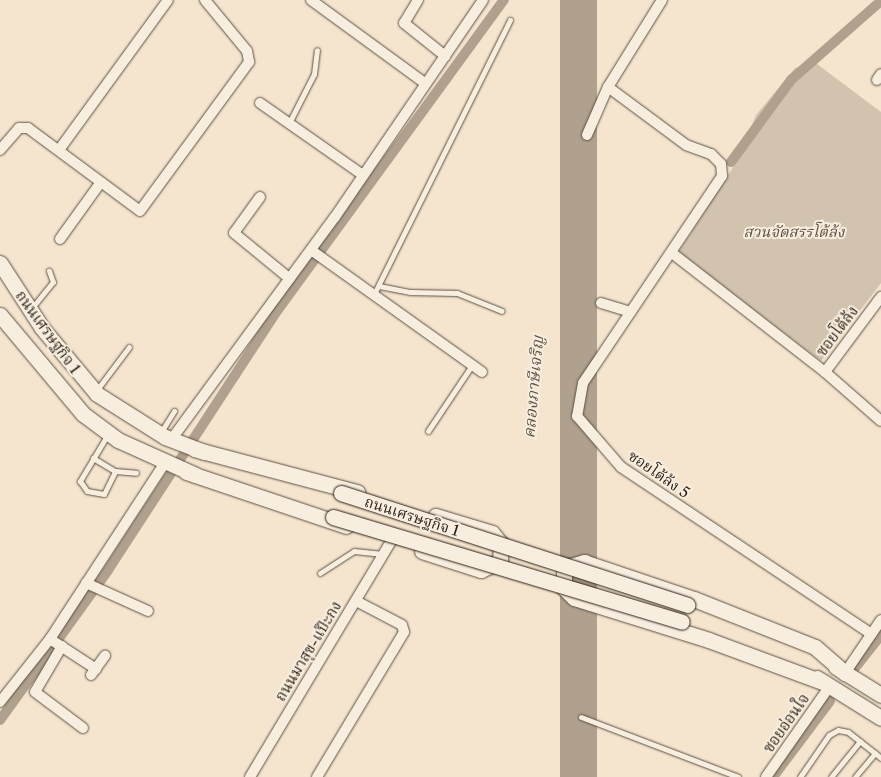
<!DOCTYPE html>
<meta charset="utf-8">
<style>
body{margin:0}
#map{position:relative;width:881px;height:777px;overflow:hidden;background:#f5e5ce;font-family:"Libre Caslon Text","Noto Serif Thai",serif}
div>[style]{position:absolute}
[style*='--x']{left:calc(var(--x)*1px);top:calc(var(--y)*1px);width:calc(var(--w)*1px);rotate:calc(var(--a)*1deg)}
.green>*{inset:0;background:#d2c3ae}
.water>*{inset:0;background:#b0a18e;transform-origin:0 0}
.canal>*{height:10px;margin:-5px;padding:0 5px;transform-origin:5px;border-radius:5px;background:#b0a18e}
.roads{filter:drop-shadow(0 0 1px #5c5042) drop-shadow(0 0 1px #5c5042)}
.lane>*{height:5px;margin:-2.5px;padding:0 2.5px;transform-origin:2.5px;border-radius:2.5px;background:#f8eedf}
.street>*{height:10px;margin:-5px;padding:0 5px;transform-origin:5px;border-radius:5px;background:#f8eedf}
.secondary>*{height:15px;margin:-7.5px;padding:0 7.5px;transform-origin:7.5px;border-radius:7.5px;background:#f8eedf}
.bridges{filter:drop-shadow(0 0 1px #291e13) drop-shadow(0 0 1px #291e13)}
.secondary-bridge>*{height:15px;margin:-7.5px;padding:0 7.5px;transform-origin:7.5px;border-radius:7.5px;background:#f8eedf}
span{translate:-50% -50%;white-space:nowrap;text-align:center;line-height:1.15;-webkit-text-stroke:4px #f8eedf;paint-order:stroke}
.park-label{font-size:15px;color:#5c5042;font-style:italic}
.street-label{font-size:15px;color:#291e13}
.water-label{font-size:16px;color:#5f5244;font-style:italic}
</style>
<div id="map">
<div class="green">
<i style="clip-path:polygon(817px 64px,881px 112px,881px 283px,821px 361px,678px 253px,737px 161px,756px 115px,795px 68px)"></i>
</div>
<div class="water">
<i style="left:560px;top:0;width:37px;height:779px"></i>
</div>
<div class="canal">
<i style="--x:731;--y:162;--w:102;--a:-53.8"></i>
<i style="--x:791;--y:80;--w:120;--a:-41.3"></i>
<i style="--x:855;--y:668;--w:42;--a:-51.8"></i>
<i style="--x:0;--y:720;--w:185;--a:-54.2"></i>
<i style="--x:108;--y:570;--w:309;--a:-56.9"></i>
<i style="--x:277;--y:311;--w:385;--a:-53.9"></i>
<i style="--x:773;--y:777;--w:95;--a:-53.1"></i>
</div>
<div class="roads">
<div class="lane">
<i style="--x:289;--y:123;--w:55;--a:-63"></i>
<i style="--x:314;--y:74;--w:24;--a:-83"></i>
<i style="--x:379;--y:286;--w:32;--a:11"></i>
<i style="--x:410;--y:292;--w:47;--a:1.2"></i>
<i style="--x:457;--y:293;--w:48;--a:21.8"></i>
<i style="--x:374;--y:294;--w:306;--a:-63.6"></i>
<i style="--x:31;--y:309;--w:35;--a:-51"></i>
<i style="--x:53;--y:282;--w:12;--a:-110"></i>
<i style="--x:96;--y:391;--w:55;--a:-53.1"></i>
<i style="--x:428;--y:431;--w:79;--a:-56.3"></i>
<i style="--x:161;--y:432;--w:25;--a:-58"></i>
<i style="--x:108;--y:434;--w:55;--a:120.8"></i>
<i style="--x:80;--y:481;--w:12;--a:55"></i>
<i style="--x:87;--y:491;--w:17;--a:10"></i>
<i style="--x:104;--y:494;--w:25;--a:-64"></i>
<i style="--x:93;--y:458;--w:26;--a:31"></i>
<i style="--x:115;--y:471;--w:21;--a:5"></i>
<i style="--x:320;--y:573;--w:40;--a:-32.9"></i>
<i style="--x:354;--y:551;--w:29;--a:6"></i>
<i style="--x:581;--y:717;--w:168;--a:20.9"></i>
<i style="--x:800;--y:777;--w:51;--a:-55.4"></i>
<i style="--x:829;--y:735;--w:10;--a:-29"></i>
<i style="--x:838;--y:730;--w:10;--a:11"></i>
<i style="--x:848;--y:732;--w:42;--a:38.2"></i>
<i style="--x:831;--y:777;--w:46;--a:-51.1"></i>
<i style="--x:855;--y:777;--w:31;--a:-50"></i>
</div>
<div class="street">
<i style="--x:311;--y:0;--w:142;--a:36.1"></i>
<i style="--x:418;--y:0;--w:27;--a:121"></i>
<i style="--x:404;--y:23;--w:53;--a:38.8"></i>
<i style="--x:662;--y:0;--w:102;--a:121.8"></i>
<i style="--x:608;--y:87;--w:97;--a:36.6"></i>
<i style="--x:686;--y:145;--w:27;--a:20"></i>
<i style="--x:711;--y:154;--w:14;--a:45"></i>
<i style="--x:721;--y:164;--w:12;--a:85"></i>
<i style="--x:722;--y:176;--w:249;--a:123.9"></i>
<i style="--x:583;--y:383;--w:34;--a:100"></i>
<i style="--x:577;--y:416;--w:67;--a:49.2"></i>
<i style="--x:621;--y:467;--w:301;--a:33.7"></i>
<i style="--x:877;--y:80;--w:7;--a:-56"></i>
<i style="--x:260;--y:103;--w:126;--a:35"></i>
<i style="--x:587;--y:135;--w:52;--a:-66.4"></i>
<i style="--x:0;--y:150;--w:29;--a:-49"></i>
<i style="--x:19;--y:128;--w:9;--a:0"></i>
<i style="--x:28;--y:128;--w:139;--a:36.5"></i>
<i style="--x:140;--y:211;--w:185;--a:-53.8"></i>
<i style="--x:249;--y:62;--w:11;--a:-100"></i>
<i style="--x:247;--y:51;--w:66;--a:-129.5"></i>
<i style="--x:59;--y:150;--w:185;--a:-54"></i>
<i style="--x:260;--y:197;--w:44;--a:125.8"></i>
<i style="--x:234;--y:233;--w:72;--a:39.4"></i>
<i style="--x:60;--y:239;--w:70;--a:-54.3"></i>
<i style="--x:311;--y:250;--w:210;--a:35.5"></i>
<i style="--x:672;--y:253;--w:194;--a:37.9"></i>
<i style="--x:825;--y:372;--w:74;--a:41.2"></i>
<i style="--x:601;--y:303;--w:31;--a:17"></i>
<i style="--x:825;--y:372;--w:94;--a:-53.3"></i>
<i style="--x:171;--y:440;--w:277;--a:-53.7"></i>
<i style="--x:335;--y:217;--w:263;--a:-55.7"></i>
<i style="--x:86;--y:583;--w:68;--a:24.3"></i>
<i style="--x:50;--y:639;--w:55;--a:33.1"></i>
<i style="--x:62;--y:646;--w:53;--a:120.4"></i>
<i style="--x:35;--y:692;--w:60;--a:36.9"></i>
<i style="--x:845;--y:673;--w:64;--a:-55.8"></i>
<i style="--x:91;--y:675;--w:24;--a:-54"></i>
<i style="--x:0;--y:702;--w:80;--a:-51.6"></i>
<i style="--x:50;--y:639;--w:209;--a:-56.9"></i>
<i style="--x:250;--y:777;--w:275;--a:-59.1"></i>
<i style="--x:317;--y:777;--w:169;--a:-59"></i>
<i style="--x:404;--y:632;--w:7;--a:-106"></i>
<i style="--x:402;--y:625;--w:52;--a:-152.4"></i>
<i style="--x:766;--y:777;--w:111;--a:-54.9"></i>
</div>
<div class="secondary">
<i style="--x:0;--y:263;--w:77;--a:57.1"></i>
<i style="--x:42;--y:328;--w:86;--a:50.2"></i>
<i style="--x:97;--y:394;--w:80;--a:32.3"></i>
<i style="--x:165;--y:437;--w:42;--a:21"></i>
<i style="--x:0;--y:315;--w:129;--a:50"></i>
<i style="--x:83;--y:414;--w:44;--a:36.6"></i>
<i style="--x:118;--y:440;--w:85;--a:24.2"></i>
<i style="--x:194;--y:449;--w:169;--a:14.8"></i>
<i style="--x:186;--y:472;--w:169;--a:18.6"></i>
<i style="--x:422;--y:551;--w:62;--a:17.9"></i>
<i style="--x:481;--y:570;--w:21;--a:-25"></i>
<i style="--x:500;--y:561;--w:17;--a:-87"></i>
<i style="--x:501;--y:544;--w:14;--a:-129"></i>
<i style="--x:492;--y:533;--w:59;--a:-163.1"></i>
<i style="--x:836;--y:667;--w:53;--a:31.9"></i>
<i style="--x:817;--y:678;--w:75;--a:32"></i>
<i style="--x:825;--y:683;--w:124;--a:-159.7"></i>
<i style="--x:709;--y:640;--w:141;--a:-162.7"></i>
<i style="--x:574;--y:598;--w:14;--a:-135"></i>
<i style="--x:564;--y:588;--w:14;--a:-90"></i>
<i style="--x:564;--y:574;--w:11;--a:-49"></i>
<i style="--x:571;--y:566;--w:14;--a:-17"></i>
<i style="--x:584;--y:562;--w:116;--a:18.6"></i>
<i style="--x:694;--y:599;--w:130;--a:21.6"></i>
<i style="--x:815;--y:647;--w:40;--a:41"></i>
</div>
</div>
<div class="bridges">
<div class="secondary-bridge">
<i style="--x:341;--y:493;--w:364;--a:17.9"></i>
<i style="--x:333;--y:517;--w:364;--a:16.7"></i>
</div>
</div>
<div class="park-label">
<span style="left:794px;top:232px">สวนจัดสรรโต้ล้ง</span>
</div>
<div class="street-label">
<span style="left:837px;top:331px;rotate:-53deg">ซอยโต้ล้ง</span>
<span style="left:48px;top:332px;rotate:54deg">ถนนเศรษฐกิจ 1</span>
<span style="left:659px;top:474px;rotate:35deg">ซอยโต้ล้ง 5</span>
<span style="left:412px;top:516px;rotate:18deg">ถนนเศรษฐกิจ 1</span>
<span style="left:308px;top:651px;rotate:-59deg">ถนนมาสุข-แป๊ะกง</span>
<span style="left:786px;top:723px;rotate:-55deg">ซอยอ่อนใจ</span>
</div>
<div class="water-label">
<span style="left:533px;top:387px;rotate:-85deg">คลองภาษีเจริญ</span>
</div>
</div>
